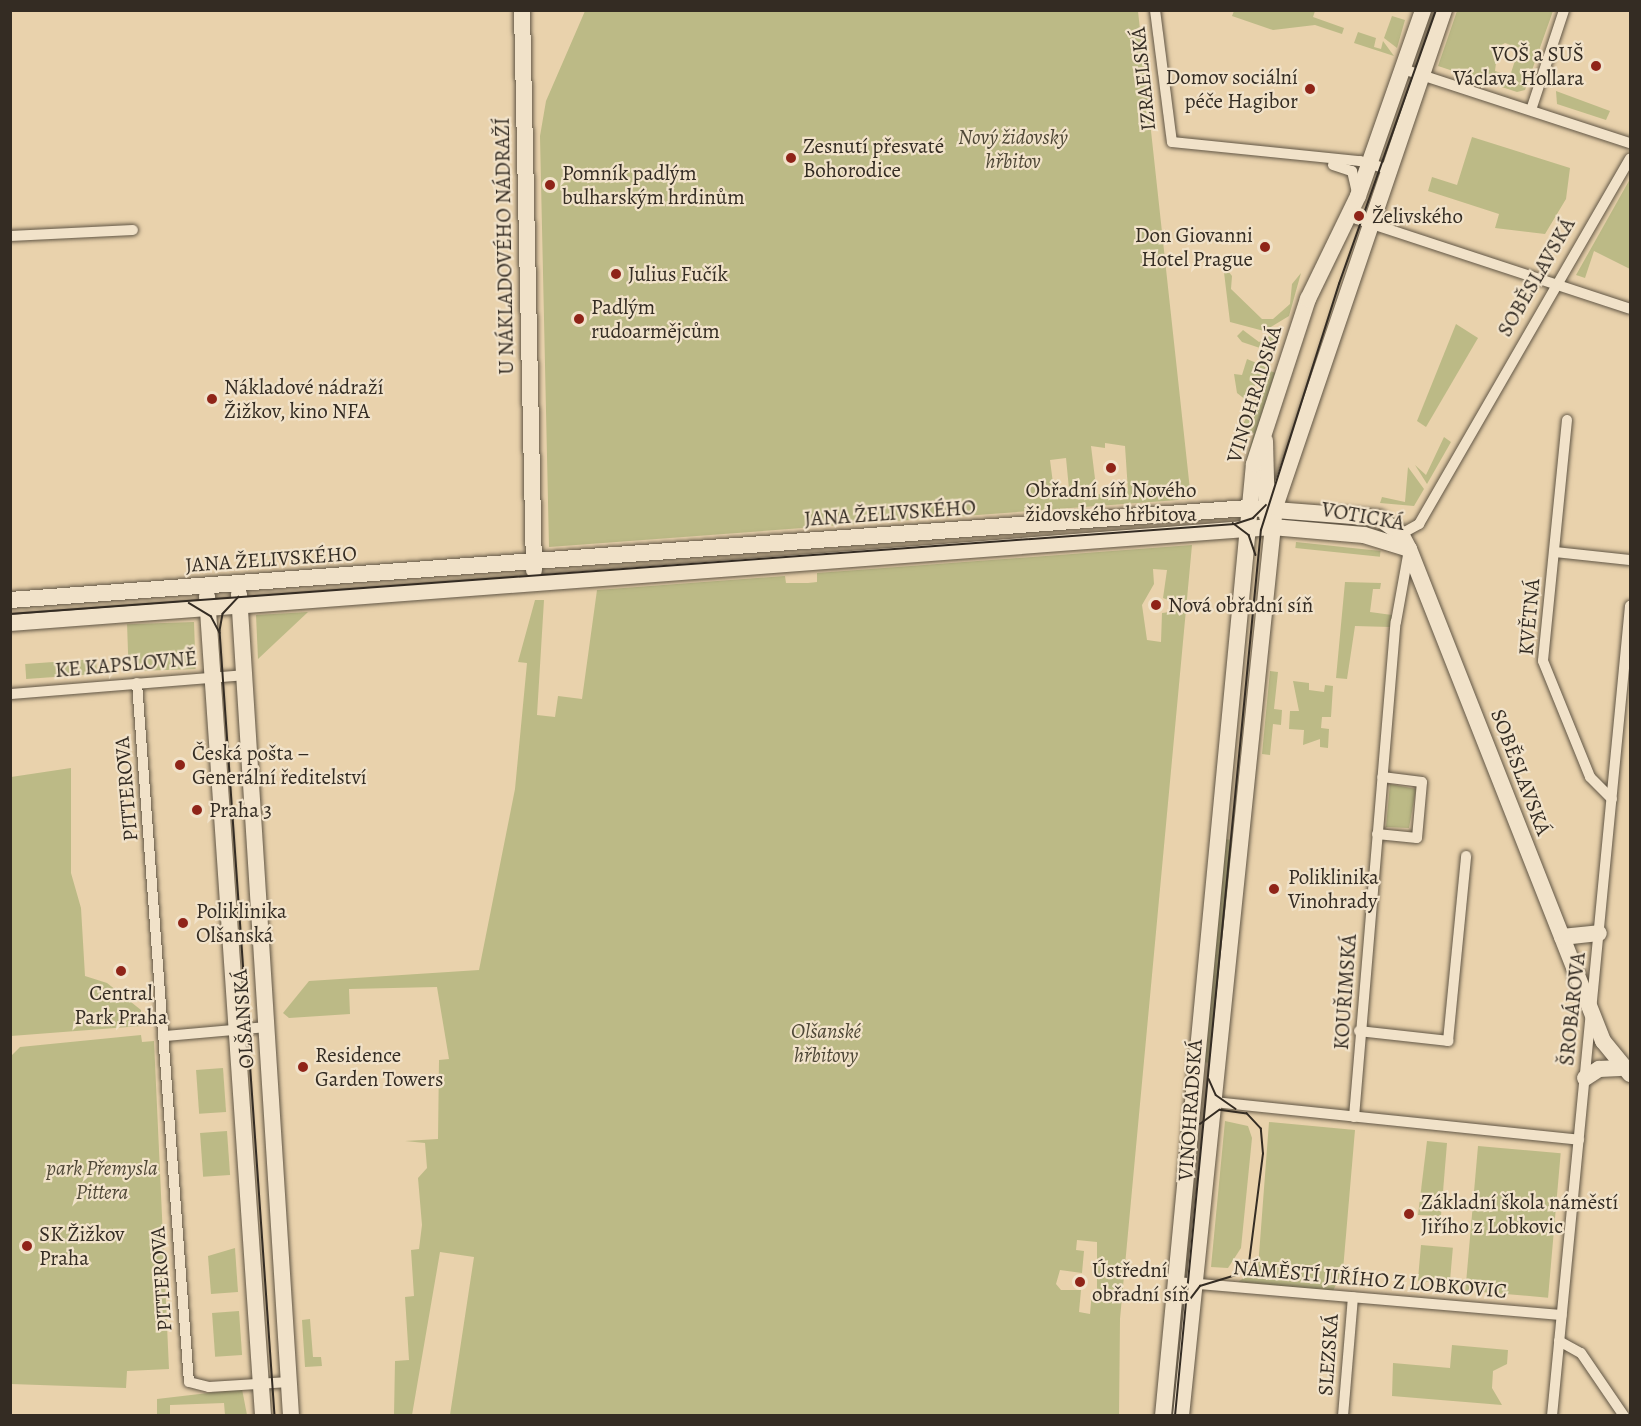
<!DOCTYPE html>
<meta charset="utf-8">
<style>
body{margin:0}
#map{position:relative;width:1641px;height:1426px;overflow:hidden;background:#e9d2ac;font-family:Alegreya,serif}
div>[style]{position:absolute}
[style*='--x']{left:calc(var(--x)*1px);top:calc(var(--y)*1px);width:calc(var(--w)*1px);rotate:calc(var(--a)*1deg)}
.green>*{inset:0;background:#bcba86;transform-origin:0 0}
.roads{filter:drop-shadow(0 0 2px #615645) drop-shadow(0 0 2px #615645)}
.street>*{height:10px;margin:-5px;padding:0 5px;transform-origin:5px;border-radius:5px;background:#f1e2c9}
.secondary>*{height:16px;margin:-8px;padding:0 8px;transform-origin:8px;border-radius:8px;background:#f1e2c9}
.tram>*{height:1.5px;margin:-0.75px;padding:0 0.75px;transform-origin:0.75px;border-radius:0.75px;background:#342c23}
.dots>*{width:16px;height:16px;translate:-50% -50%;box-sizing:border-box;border:3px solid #f1e2c9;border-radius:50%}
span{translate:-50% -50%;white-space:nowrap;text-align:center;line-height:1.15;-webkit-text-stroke:4.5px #f1e2c9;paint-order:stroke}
.poi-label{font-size:21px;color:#342c23}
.right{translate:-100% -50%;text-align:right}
.left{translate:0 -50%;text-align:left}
.street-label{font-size:21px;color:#342c23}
.park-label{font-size:21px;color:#4f4837;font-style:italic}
.frame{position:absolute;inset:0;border:12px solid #342c23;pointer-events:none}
</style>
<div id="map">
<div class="green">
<i style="clip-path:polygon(evenodd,585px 11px,1138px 11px,1191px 499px,549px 547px,540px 136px,546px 101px,585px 11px,1105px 443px,1125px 446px,1128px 491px,1122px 488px,1097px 495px,1091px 446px,1105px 448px,1105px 443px,585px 11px,1066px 458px,1069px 489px,1054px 491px,1050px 460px,1066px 458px)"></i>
<i style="clip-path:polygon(1234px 11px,1315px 11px,1313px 17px,1344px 28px,1342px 34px,1315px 25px,1273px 30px,1232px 16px)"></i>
<i style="clip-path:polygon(evenodd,1457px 11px,1553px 11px,1525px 90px,1517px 92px,1438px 66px,1457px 11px,1505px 43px,1519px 48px,1510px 76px,1495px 71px,1498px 47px,1505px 43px)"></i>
<i style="clip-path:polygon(1392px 16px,1405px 20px,1397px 48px,1384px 38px)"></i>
<i style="clip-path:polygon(1358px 32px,1376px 38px,1374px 47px,1381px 49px,1383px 41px,1394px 56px,1354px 43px)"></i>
<i style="clip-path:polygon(1556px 91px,1610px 111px,1606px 120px,1557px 104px)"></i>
<i style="clip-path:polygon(1472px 137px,1570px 168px,1566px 199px,1545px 234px,1495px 228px,1499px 214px,1428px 191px,1432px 177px,1457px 185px)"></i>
<i style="clip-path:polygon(1630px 179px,1630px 269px,1594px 251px,1585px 278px,1576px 275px)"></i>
<i style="clip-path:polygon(1223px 264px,1232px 276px,1231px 289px,1262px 319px,1273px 319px,1290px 304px,1292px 284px,1301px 273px,1289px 316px,1264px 331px,1230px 322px)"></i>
<i style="clip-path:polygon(1456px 324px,1478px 338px,1426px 427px,1417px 421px)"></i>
<i style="clip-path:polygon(1243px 330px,1259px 342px,1276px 333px,1272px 352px,1242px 342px,1237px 336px)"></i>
<i style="clip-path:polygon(1247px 359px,1266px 367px,1246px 400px,1237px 393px,1234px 374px,1242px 375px)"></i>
<i style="clip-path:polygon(1270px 371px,1276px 373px,1243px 472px,1254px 433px,1242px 429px,1237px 441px,1240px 430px)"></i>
<i style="clip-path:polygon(1444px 437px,1451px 442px,1427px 484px,1415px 465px,1426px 475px)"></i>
<i style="clip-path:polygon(1408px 467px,1424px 489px,1414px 506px,1380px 503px,1382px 497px,1405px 502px)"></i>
<i style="left:1296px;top:542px;width:85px;height:6px;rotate:6deg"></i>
<i style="clip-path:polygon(evenodd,1192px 545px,1120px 1319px,1119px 1415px,450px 1415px,474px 1257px,440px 1252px,412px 1415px,394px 1415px,395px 1361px,409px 1360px,405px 1297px,414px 1296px,411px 1250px,419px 1249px,422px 1225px,418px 1178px,427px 1168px,425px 1143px,405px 1141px,438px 1139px,439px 1060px,449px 1059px,437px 987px,349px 989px,350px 1014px,289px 1018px,283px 1013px,309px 981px,479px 970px,515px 789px,527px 663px,518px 662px,535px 600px,544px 600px,537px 715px,555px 717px,558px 696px,582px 699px,597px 590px,785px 576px,786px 583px,808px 583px,817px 582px,817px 573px,1192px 545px,1153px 569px,1167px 570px,1163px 598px,1171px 601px,1170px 612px,1162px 613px,1161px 642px,1147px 640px,1142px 605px,1154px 584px,1153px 569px,1192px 545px,1077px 1240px,1097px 1242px,1097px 1291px,1092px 1291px,1090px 1314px,1079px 1312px,1081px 1290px,1061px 1290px,1056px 1284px,1060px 1270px,1082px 1273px,1084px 1251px,1076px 1250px,1077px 1240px)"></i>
<i style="clip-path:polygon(1345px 582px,1381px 583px,1380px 589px,1373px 589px,1370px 612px,1392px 615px,1390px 627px,1355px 626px,1347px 679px,1336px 678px)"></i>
<i style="clip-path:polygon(308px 612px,258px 659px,256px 615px)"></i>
<i style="left:194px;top:622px;width:47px;height:67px;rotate:88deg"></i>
<i style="left:96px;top:659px;width:15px;height:71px;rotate:86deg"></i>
<i style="clip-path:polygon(1270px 671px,1278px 672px,1274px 709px,1282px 710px,1281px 725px,1273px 724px,1270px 755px,1262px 754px)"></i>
<i style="clip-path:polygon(1293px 681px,1309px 683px,1309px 690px,1324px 692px,1325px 685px,1333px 686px,1331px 717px,1322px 717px,1321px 728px,1329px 729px,1328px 748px,1320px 747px,1320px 739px,1303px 745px,1304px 730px,1289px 729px,1290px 711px,1299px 711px)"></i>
<i style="clip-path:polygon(71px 768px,71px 873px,81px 908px,85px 976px,107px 983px,141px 1010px,141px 1026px,11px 1036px,11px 777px)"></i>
<i style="clip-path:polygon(1390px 784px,1416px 789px,1409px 828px,1386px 827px)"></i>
<i style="left:1224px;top:839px;width:9px;height:224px;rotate:6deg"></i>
<i style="clip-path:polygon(141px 1035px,142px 1042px,154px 1041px,169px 1369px,127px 1371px,126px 1388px,11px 1384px,11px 1056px,20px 1047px)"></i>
<i style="left:223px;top:1068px;width:44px;height:27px;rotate:86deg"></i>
<i style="clip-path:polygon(1225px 1121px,1248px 1126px,1252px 1138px,1241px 1248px,1228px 1268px,1211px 1267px)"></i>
<i style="clip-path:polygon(1269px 1122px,1355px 1130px,1343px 1270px,1333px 1291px,1238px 1282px,1258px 1268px)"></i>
<i style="left:227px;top:1131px;width:44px;height:27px;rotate:86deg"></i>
<i style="clip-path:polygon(1427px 1141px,1447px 1143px,1441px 1216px,1418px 1215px)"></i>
<i style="left:1478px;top:1146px;width:83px;height:145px;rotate:5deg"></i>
<i style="left:1421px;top:1245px;width:32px;height:36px;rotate:5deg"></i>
<i style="clip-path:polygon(235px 1248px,238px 1292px,211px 1294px,208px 1256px)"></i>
<i style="left:239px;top:1311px;width:44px;height:27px;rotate:86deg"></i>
<i style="clip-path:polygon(310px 1319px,313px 1357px,321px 1357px,322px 1366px,305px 1367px,302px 1320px)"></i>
<i style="clip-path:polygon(1452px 1345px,1508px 1350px,1507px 1364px,1493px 1371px,1492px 1388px,1502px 1405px,1392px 1396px,1393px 1363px,1450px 1368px)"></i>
<i style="clip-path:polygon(242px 1389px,247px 1415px,225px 1415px,224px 1403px,170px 1405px,170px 1415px,157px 1415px,157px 1399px)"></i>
</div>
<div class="roads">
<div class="street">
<i style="--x:1155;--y:10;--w:133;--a:82.7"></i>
<i style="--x:1172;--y:142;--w:189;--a:5.8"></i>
<i style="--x:1360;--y:161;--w:32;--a:16"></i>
<i style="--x:1403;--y:69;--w:239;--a:18.1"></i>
<i style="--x:1531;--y:110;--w:105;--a:-71.7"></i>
<i style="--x:1333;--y:165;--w:20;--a:18"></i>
<i style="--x:1352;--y:171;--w:22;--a:77"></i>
<i style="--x:1352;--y:210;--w:10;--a:61"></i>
<i style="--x:1357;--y:219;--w:287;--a:18.2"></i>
<i style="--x:10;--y:236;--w:123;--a:-2.8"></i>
<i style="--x:1567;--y:420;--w:242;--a:95.7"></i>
<i style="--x:1543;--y:661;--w:125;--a:67.9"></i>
<i style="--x:1590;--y:777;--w:31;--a:45"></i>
<i style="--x:1401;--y:534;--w:21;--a:-29"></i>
<i style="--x:1419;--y:524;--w:422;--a:-60"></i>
<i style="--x:1555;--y:552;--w:75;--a:6.1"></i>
<i style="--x:137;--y:683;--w:701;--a:85.75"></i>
<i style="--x:189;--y:1382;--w:21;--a:14"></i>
<i style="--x:209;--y:1387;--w:80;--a:-3.6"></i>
<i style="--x:10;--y:694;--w:235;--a:-4.6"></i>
<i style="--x:1377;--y:834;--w:40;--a:5.7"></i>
<i style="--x:1417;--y:838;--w:56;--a:-84.9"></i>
<i style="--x:1422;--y:782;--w:40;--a:-172.9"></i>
<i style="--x:1359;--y:1031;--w:90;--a:6.4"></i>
<i style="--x:1448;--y:1041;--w:186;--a:-84.4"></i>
<i style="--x:165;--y:1036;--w:100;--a:-5.1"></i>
<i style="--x:1214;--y:1102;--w:367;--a:5.9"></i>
<i style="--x:1354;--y:1117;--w:497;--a:-85.2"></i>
<i style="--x:1396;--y:622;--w:73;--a:-79.8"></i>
<i style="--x:1175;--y:1282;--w:388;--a:4.9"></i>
<i style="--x:1559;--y:1341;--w:25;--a:29"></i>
<i style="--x:1581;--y:1353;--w:76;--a:55.7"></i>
<i style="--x:1343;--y:1416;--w:119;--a:-85.2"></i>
<i style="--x:1552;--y:1416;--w:814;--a:-84.5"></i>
</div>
<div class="secondary">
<i style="--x:522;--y:10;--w:560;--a:88.77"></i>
<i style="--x:1265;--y:441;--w:75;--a:88.5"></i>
<i style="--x:239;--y:594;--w:824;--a:86.38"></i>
<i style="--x:207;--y:596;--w:822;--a:86.09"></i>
<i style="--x:10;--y:600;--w:1242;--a:-4.25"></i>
<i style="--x:1249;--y:508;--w:130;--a:4.4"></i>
<i style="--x:1379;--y:518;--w:27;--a:36"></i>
<i style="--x:1401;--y:534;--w:17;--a:62"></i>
<i style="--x:1409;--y:549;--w:529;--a:68.48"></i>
<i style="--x:1603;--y:1041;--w:43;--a:50.7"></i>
<i style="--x:10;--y:623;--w:1266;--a:-4.35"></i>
<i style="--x:1272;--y:527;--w:92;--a:5"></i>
<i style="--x:1364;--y:535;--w:47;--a:17.3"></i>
<i style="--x:1562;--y:937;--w:37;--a:-6"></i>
<i style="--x:1585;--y:1078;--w:17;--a:-33"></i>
<i style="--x:1599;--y:1069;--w:21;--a:-3"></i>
<i style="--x:1163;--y:1416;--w:956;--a:-84.54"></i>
<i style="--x:1254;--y:464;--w:174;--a:-71.9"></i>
<i style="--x:1308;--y:299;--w:114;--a:-64.1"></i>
<i style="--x:1358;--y:196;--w:197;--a:-70.7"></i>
<i style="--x:1181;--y:1416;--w:914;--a:-84.1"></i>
<i style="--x:1275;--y:507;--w:525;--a:-71.22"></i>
</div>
</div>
<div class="tram">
<i style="--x:1233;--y:523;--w:20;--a:37"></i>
<i style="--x:1249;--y:535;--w:21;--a:71"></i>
<i style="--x:239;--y:597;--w:23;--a:133"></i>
<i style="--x:223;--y:614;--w:17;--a:100"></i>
<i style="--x:220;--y:631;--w:787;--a:85.99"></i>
<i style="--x:189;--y:603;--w:26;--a:31"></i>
<i style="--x:211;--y:616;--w:19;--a:62"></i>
<i style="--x:10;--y:614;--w:1228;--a:-4.2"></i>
<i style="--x:1235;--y:524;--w:19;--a:-18"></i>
<i style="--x:1253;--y:518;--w:18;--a:-45"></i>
<i style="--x:1209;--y:1079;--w:17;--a:66"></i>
<i style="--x:1216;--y:1095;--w:24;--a:35"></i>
<i style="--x:1188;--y:1302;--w:20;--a:-53"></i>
<i style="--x:1200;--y:1286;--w:39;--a:-17"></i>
<i style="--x:1237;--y:1275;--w:17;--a:-45"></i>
<i style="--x:1249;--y:1263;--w:110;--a:-82.7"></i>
<i style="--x:1263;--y:1154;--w:25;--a:-95"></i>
<i style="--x:1261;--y:1129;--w:21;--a:-133"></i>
<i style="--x:1247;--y:1114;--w:27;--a:-172"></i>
<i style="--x:1220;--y:1110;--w:24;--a:144"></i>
<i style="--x:1175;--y:1416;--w:890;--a:-84.46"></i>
<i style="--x:1261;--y:530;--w:258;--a:-72.4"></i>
<i style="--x:1339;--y:284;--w:291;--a:-70.5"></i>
</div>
<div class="dots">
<i style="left:1596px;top:66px;background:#8f2418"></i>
<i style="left:1310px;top:89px;background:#8f2418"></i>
<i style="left:791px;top:158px;background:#8f2418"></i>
<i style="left:550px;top:185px;background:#8f2418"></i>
<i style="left:1359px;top:216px;background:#8f2418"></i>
<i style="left:1265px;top:247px;background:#8f2418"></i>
<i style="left:616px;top:274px;background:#8f2418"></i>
<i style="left:579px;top:319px;background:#8f2418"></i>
<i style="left:212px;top:399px;background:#8f2418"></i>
<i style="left:1111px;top:468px;background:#8f2418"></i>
<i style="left:1156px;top:605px;background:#8f2418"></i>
<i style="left:180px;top:765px;background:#8f2418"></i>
<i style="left:197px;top:810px;background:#8f2418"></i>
<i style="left:1274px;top:889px;background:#8f2418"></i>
<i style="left:183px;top:923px;background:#8f2418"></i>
<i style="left:121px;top:971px;background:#8f2418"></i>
<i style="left:303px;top:1067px;background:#8f2418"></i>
<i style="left:1409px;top:1214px;background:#8f2418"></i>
<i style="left:27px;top:1246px;background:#8f2418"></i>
<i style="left:1080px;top:1282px;background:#8f2418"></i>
</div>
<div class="poi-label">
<span class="right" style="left:1584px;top:66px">VOŠ a SUŠ<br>Václava Hollara</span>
<span class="right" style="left:1298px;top:89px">Domov sociální<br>péče Hagibor</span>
<span class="left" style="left:803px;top:158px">Zesnutí přesvaté<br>Bohorodice</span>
<span class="left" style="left:562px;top:185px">Pomník padlým<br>bulharským hrdinům</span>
<span class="left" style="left:1372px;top:216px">Želivského</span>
<span class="right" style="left:1253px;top:247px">Don Giovanni<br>Hotel Prague</span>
<span class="left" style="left:628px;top:274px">Julius Fučík</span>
<span class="left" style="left:591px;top:319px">Padlým<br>rudoarmějcům</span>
<span class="left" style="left:224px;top:399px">Nákladové nádraží<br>Žižkov, kino NFA</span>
<span style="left:1111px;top:502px">Obřadní síň Nového<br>židovského hřbitova</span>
<span class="left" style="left:1168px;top:605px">Nová obřadní síň</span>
<span class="left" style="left:192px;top:765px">Česká pošta –<br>Generální ředitelství</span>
<span class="left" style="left:209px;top:810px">Praha 3</span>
<span class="left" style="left:1288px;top:889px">Poliklinika<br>Vinohrady</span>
<span class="left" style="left:196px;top:923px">Poliklinika<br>Olšanská</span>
<span style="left:121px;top:1005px">Central<br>Park Praha</span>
<span class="left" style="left:315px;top:1067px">Residence<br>Garden Towers</span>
<span class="left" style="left:1421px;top:1214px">Základní škola náměstí<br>Jiřího z Lobkovic</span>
<span class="left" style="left:39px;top:1246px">SK Žižkov<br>Praha</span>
<span class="left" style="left:1092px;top:1282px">Ústřední<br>obřadní síň</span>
</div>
<div class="street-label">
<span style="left:1143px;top:79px;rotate:-96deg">IZRAELSKÁ</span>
<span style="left:504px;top:246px;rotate:-91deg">U NÁKLADOVÉHO NÁDRAŽÍ</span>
<span style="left:1536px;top:277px;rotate:-60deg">SOBĚSLAVSKÁ</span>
<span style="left:1254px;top:394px;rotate:-73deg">VINOHRADSKÁ</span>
<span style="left:890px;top:513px;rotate:-4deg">JANA ŽELIVSKÉHO</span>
<span style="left:1363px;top:516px;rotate:10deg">VOTICKÁ</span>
<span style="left:271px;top:559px;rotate:-4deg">JANA ŽELIVSKÉHO</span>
<span style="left:1529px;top:617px;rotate:-85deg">KVĚTNÁ</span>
<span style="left:126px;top:664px;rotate:-5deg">KE KAPSLOVNĚ</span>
<span style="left:1521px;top:772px;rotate:69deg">SOBĚSLAVSKÁ</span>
<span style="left:126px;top:789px;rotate:-95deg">PITTEROVA</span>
<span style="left:1345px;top:992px;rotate:-86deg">KOUŘIMSKÁ</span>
<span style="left:1572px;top:1009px;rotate:-84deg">ŠROBÁROVA</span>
<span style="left:243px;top:1019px;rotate:-94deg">OLŠANSKÁ</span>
<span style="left:1190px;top:1110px;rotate:-86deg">VINOHRADSKÁ</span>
<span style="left:161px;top:1279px;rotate:-94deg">PITTEROVA</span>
<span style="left:1370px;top:1279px;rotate:5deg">NÁMĚSTÍ JIŘÍHO Z LOBKOVIC</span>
<span style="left:1328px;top:1355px;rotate:-86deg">SLEZSKÁ</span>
</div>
<div class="park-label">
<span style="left:1013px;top:149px">Nový židovský<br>hřbitov</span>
<span style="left:826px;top:1043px">Olšanské<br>hřbitovy</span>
<span style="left:102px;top:1180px">park Přemysla<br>Pittera</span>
</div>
<div class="frame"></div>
</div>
